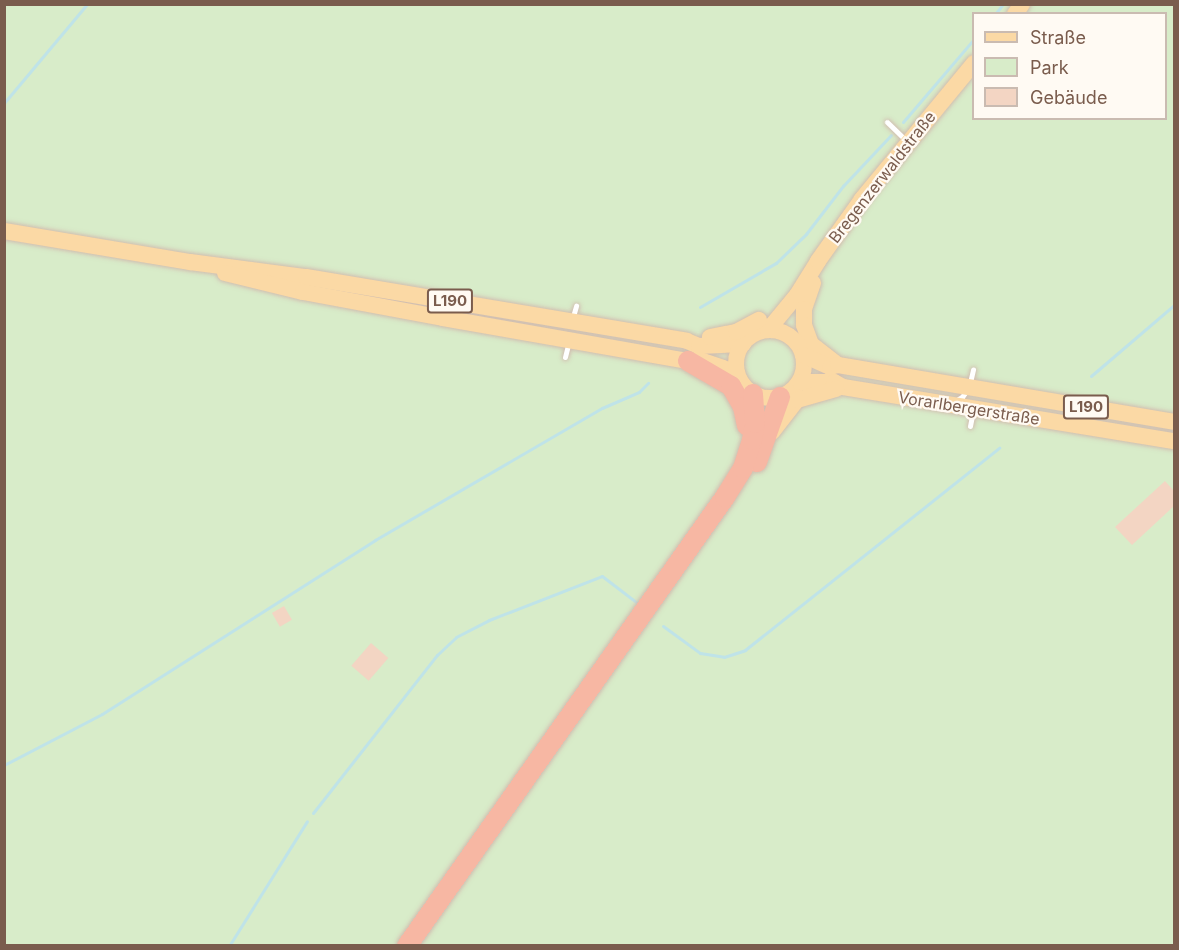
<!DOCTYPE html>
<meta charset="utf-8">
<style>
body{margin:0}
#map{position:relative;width:1179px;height:950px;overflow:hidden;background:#fdf6ec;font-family:Inter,sans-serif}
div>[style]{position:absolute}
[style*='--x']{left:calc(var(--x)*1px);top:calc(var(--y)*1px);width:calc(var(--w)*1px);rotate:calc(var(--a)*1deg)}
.green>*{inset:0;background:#d8ecc9}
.stream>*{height:3px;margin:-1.5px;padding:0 1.5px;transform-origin:1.5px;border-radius:1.5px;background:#bfe3e8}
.building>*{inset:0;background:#f3d5c3;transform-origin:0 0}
.roads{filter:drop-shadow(0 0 2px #d1beb0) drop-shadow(0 0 2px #d1beb0)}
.lane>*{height:5px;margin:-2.5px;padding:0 2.5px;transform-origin:2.5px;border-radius:2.5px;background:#fff}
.primary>*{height:16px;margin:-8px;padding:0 8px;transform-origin:8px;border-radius:8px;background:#fbd9a5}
.primary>.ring{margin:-8px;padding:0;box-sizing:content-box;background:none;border:16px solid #fbd9a5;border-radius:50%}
.highway>*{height:20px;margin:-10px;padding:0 10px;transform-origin:10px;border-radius:10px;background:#f7b7a3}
span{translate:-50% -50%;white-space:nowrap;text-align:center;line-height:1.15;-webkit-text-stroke:4.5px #fffaf3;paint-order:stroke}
.shield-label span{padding:2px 4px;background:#fffaf3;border:2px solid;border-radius:4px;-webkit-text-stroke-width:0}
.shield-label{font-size:15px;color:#7a5c4d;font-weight:700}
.street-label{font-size:16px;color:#7a5c4d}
.frame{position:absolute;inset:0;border:6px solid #7a5c4d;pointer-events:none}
.legend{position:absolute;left:972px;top:12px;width:195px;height:108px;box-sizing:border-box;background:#fffaf3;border:2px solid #cabbb1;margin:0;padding:8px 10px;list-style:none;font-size:18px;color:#7a5c4d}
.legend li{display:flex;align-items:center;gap:12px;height:30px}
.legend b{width:30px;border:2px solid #cabbb1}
</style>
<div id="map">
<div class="green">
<i style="clip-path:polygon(evenodd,5px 5px,1174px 5px,1174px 945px,5px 946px,5px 5px,974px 14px,1166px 14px,1166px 118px,974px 118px,974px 14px)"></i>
</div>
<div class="stream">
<i style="--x:995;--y:14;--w:13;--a:-51"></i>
<i style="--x:4;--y:103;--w:129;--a:-50"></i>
<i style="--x:903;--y:122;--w:109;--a:-49.5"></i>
<i style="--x:700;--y:307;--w:88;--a:-30.1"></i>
<i style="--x:776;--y:263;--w:42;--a:-44"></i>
<i style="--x:806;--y:234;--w:61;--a:-52.4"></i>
<i style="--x:843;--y:186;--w:70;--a:-46.7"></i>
<i style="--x:1091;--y:376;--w:109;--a:-40.5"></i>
<i style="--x:663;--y:626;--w:46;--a:36.1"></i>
<i style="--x:700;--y:653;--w:24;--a:9"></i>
<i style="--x:724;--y:657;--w:22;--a:-18"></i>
<i style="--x:745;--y:650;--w:325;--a:-38.5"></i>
<i style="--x:4;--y:765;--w:110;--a:-27.5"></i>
<i style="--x:102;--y:714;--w:324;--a:-32.5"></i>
<i style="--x:375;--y:540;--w:263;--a:-30.2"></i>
<i style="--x:602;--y:408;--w:40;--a:-23.4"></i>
<i style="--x:639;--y:392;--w:13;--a:-45"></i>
<i style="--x:313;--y:813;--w:201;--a:-51.9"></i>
<i style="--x:437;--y:655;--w:26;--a:-43"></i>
<i style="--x:456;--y:637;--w:37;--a:-27"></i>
<i style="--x:489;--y:620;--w:121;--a:-21.3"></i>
<i style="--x:602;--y:576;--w:43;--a:37.4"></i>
<i style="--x:229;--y:946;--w:147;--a:-58"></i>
</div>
<div class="building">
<i style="clip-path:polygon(1165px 481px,1174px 491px,1174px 506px,1132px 545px,1115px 527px)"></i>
<i style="left:284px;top:606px;width:16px;height:14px;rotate:60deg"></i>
<i style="left:371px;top:643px;width:23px;height:30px;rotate:41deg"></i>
</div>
<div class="roads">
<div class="lane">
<i style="--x:887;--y:122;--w:28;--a:44"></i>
<i style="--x:572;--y:320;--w:15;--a:-74"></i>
<i style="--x:565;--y:357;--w:16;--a:-76"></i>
<i style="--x:955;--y:401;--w:8;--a:-30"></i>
<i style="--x:962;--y:397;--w:12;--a:-55"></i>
<i style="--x:969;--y:387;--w:18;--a:-77"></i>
<i style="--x:970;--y:426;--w:16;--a:-79"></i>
</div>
<div class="primary">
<i style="--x:1015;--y:14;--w:12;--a:-55"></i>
<i style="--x:4;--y:231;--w:189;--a:9.5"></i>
<i style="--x:190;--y:262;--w:117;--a:7.4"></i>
<i style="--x:306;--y:277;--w:386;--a:9.5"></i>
<i style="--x:687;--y:341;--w:13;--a:23"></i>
<i style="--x:699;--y:346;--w:44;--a:-2.6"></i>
<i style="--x:225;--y:273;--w:80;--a:13.7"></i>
<i style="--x:303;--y:292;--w:142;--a:10.5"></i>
<i style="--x:443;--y:318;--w:249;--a:10"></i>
<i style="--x:688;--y:361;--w:12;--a:-5"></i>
<i style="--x:700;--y:360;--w:39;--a:19"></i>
<i style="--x:813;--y:283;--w:28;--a:109"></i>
<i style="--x:804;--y:309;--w:16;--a:90"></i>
<i style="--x:804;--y:325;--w:20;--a:70"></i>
<i style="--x:811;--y:344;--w:31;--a:38"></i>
<i class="ring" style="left:736px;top:330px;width:52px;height:52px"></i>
<i style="--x:768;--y:330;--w:45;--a:-50.4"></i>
<i style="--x:797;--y:295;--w:40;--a:-58"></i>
<i style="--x:818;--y:261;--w:76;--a:-54.6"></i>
<i style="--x:862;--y:199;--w:176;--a:-50.5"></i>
<i style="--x:710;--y:337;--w:26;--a:-11"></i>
<i style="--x:736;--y:332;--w:26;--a:-28"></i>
<i style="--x:803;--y:355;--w:30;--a:24"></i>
<i style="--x:830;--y:367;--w:8;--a:-14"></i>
<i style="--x:838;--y:365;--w:341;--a:9.6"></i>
<i style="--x:800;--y:382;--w:34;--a:0"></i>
<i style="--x:834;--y:382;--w:10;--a:29"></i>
<i style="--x:843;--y:387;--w:335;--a:9.3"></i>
<i style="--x:772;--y:432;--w:41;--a:-52"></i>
<i style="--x:797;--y:400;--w:41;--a:-15.8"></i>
</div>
<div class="highway">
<i style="--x:688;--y:361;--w:50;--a:30.2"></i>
<i style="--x:731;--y:386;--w:24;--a:60"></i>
<i style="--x:743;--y:407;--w:19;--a:78"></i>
<i style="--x:757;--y:462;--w:69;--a:-70.5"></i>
<i style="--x:407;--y:946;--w:550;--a:-54.69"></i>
<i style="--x:725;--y:497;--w:34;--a:-58"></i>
<i style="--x:743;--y:468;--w:29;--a:-72"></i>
<i style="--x:752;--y:440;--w:17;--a:-80"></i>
<i style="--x:755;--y:423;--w:29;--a:-94"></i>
</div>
</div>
<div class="shield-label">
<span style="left:450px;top:301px">L190</span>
<span style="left:1086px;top:407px">L190</span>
</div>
<div class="street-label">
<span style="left:882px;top:177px;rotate:-52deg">Bregenzerwaldstraße</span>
<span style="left:969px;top:408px;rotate:9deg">Vorarlbergerstraße</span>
</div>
<div class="frame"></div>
<ul class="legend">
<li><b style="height:8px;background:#fbd9a5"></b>Straße</li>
<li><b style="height:16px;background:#d8ecc9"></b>Park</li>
<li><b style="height:16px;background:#f3d5c3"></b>Gebäude</li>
</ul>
</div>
